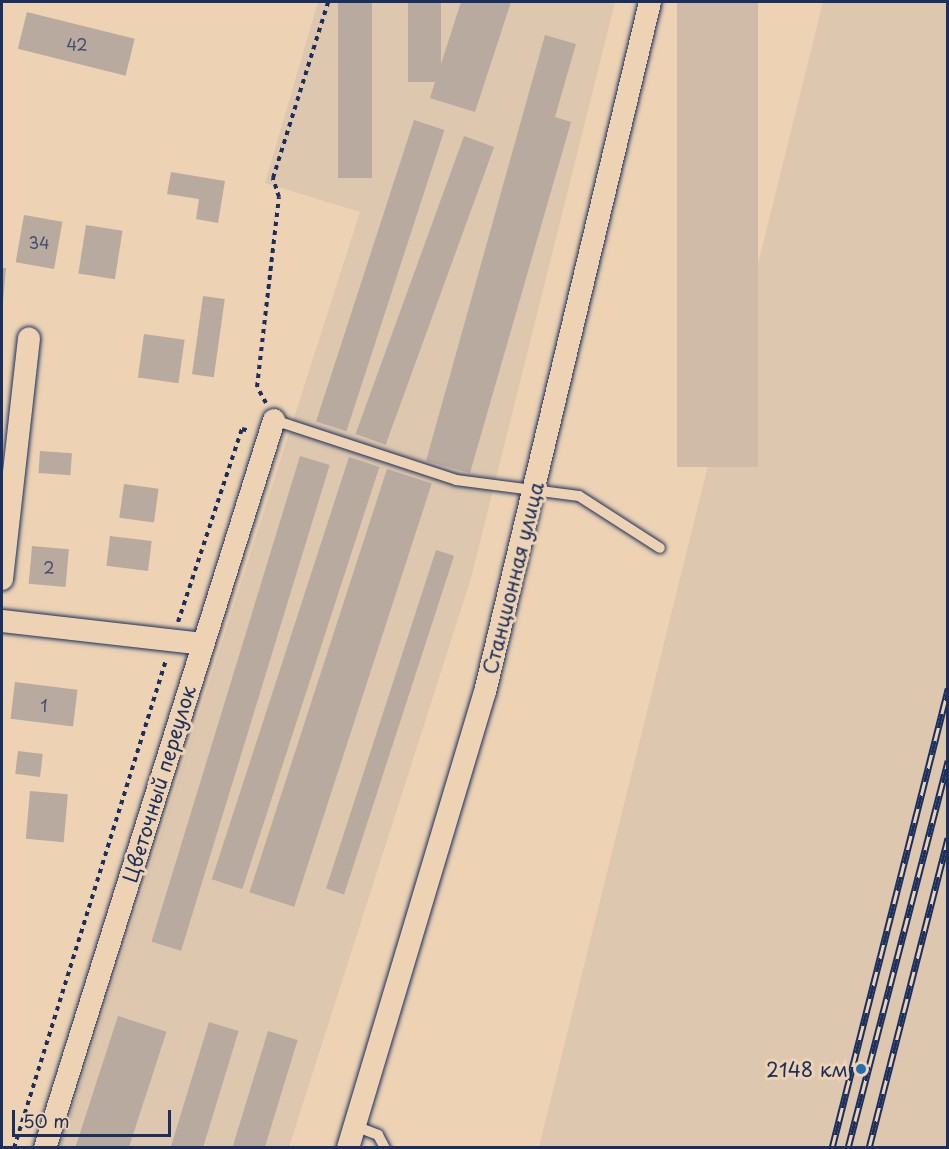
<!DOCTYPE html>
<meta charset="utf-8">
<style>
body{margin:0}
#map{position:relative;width:949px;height:1149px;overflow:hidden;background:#edd3b4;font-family:"Playpen Sans",sans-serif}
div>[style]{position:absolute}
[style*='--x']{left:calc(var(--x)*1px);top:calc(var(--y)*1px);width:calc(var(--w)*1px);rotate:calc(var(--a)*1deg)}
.built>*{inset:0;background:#ddc7ae}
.green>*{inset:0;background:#cfbba8;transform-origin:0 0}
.building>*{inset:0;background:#b9aa9f;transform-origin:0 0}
.path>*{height:4px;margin-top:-2px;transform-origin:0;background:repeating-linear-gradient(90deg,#1b2f5e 0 4.5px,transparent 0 9px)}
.roads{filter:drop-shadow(0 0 2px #1b2f5e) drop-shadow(0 0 2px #1b2f5e)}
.lane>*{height:10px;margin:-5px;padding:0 5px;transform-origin:5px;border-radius:5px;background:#edd3b4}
.street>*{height:22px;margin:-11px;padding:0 11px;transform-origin:11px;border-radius:11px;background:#edd3b4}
.rail>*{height:7px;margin-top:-3.5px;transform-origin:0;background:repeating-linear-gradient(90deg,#edd3b4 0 14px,#1b2f5e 0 28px);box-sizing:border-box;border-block:2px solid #1b2f5e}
.dots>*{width:16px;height:16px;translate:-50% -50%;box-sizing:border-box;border:3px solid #edd3b4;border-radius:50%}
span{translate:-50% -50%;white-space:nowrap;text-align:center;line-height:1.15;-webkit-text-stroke:6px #edd3b4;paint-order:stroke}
.number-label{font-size:16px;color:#424e6e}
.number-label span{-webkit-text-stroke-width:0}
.street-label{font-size:20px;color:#1b2f5e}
.poi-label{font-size:20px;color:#1b2f5e}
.right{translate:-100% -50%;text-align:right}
.frame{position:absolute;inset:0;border:3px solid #1b2f5e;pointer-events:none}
.scale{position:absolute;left:12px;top:1110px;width:159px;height:27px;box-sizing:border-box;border:3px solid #1b2f5e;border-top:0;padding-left:8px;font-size:18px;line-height:21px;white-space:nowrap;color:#1b2f5e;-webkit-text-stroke:4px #edd3b4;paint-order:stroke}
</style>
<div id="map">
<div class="built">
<i style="clip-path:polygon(318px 2px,615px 2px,471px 578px,289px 1147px,60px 1148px,360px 212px,265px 183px)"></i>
<i style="clip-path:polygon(823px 2px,947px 2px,947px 1147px,539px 1147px)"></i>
</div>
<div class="green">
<i style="left:677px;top:2px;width:81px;height:465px"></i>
</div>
<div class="building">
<i style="left:338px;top:2px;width:34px;height:176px"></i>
<i style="left:408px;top:2px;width:33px;height:80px"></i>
<i style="clip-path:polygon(461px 2px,511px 2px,475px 112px,430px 98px)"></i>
<i style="left:27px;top:12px;width:111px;height:38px;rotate:14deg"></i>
<i style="clip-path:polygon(545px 35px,576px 44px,555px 117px,571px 122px,470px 473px,426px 461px)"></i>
<i style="left:414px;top:120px;width:32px;height:317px;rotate:18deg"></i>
<i style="left:464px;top:136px;width:32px;height:317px;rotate:20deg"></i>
<i style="clip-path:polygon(171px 172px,225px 181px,218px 223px,196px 219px,199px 199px,167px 194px)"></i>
<i style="left:24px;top:215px;width:39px;height:48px;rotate:10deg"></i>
<i style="left:86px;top:225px;width:37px;height:49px;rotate:9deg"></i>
<i style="clip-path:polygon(2px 268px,6px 268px,3px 302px,2px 302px)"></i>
<i style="left:203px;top:296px;width:22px;height:79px;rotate:8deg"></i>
<i style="left:144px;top:334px;width:41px;height:44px;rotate:8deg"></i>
<i style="left:40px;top:451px;width:32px;height:22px;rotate:4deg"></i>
<i style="left:300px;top:456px;width:31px;height:508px;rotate:17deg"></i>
<i style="left:349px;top:457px;width:32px;height:444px;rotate:18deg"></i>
<i style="left:387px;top:469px;width:47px;height:445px;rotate:18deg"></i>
<i style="left:124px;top:484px;width:35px;height:34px;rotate:8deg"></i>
<i style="left:110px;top:536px;width:42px;height:30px;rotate:7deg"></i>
<i style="left:32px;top:546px;width:37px;height:38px;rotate:5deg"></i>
<i style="left:436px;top:550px;width:19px;height:356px;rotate:18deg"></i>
<i style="left:15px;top:682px;width:63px;height:37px;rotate:7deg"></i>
<i style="left:18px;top:751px;width:25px;height:23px;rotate:7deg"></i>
<i style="left:30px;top:791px;width:38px;height:48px;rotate:5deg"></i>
<i style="left:118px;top:1016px;width:51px;height:139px;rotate:18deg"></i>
<i style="left:209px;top:1022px;width:31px;height:132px;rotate:17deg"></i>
<i style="left:268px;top:1031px;width:31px;height:123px;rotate:17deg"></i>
</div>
<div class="path">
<i style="--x:266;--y:403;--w:18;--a:-119"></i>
<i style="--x:257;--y:387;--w:191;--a:-83.4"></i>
<i style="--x:279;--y:197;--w:20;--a:-108"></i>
<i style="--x:273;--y:178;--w:184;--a:-72.6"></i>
<i style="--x:178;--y:622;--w:203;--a:-71.7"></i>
<i style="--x:242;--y:429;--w:8;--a:14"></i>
<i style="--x:14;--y:1148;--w:511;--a:-72.7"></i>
</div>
<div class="roads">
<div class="lane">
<i style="--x:274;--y:420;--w:192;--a:18.2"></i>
<i style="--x:456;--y:480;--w:124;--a:7.4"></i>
<i style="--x:579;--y:496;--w:96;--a:32.7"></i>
<i style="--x:355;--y:1126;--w:25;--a:21"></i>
<i style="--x:378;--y:1135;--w:15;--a:62"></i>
</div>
<div class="street">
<i style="--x:2;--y:579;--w:242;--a:-83.6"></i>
<i style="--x:2;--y:621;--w:202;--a:6.5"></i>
<i style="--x:45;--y:1148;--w:763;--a:-72.54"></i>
<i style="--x:348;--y:1148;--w:476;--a:-73.3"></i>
<i style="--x:485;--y:692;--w:709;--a:-76.55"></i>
</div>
</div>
<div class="rail">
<i style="--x:832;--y:1148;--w:474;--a:-75.8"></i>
<i style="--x:848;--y:1148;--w:400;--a:-75.5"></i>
<i style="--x:869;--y:1148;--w:320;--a:-75.7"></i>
</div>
<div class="dots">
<i style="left:861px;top:1069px;background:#1f6fb2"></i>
</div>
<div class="number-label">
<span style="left:77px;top:44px">42</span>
<span style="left:39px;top:242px">34</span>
<span style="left:49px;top:567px">2</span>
<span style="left:44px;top:705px">1</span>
</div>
<div class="street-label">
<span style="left:513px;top:578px;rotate:-76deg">Станционная улица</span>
<span style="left:159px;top:784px;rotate:-73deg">Цветочный переулок</span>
</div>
<div class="poi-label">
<span class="right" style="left:848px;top:1069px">2148 км</span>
</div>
<div class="frame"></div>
<div class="scale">50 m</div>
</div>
